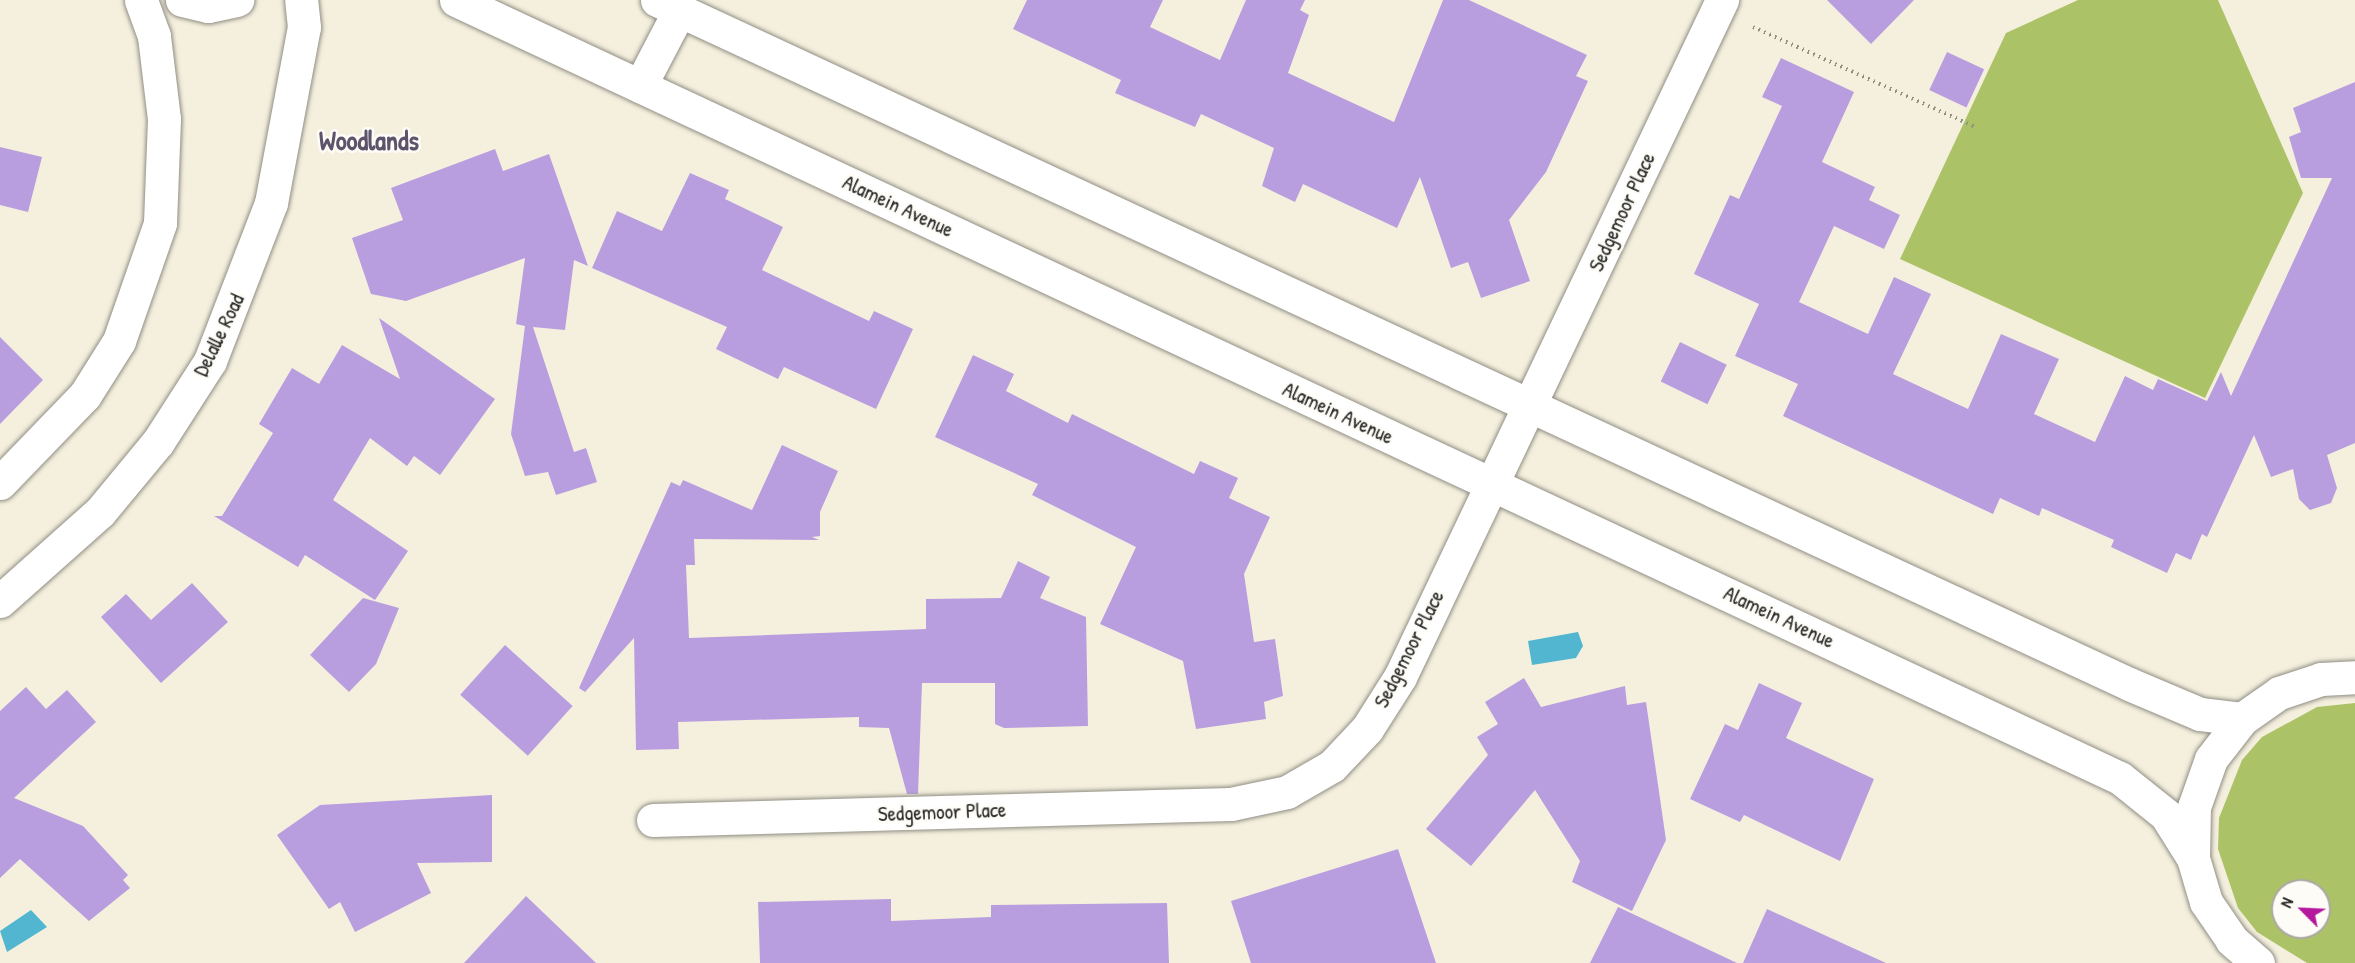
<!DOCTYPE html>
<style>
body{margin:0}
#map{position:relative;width:2355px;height:963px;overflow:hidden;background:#f5f0de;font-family:"Patrick Hand",sans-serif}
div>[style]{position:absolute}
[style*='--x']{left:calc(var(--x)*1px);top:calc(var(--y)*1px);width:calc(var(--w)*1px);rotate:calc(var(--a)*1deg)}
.green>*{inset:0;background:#acc267}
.water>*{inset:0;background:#52b6d1}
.building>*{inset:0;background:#b99edf;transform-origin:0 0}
.path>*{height:4px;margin-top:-2px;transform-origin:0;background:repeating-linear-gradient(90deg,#908e84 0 1.5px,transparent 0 6px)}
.roads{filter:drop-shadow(0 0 2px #908e84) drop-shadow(0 0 2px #908e84)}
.street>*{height:33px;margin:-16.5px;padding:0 16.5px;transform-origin:16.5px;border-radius:16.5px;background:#fff}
.secondary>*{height:33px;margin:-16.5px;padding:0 16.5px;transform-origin:16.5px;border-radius:16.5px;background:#fff}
span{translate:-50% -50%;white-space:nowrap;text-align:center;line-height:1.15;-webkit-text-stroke:5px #fdfcf7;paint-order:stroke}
.street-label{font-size:21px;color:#2b2b2b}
.district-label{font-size:27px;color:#5d536a;font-weight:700}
.north{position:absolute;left:2271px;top:879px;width:60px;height:60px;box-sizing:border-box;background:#fdfcf7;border:2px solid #a9a8a5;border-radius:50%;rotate:294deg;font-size:16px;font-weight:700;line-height:24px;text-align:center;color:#2b2b2b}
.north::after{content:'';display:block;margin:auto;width:21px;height:27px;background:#b5179e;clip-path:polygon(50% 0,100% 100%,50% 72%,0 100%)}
</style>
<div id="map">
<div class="green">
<i style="clip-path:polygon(2078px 0,2218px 0,2303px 193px,2205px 398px,1900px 259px,2006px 33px)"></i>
<i style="clip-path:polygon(evenodd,2355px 703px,2355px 963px,2307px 963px,2257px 932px,2238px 908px,2218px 849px,2219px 818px,2242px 760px,2262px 737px,2317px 707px,2355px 703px,2283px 891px,2319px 891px,2319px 927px,2283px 927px,2283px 891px)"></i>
</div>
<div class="water">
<i style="clip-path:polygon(1578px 632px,1583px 646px,1576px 658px,1532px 665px,1528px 641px)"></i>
<i style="clip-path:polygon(31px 910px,47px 927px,7px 952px,0 931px)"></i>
</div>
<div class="building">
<i style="clip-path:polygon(1027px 0,1163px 0,1150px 27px,1220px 60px,1246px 0,1305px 0,1300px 10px,1309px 15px,1288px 73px,1394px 122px,1443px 0,1469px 0,1587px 55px,1576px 76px,1588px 81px,1546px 172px,1509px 220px,1530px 281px,1481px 298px,1468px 262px,1451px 268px,1420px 177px,1397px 228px,1303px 184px,1295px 202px,1262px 186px,1274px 148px,1201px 114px,1195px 127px,1115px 93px,1121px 80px,1013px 29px)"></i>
<i style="clip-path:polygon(1827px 0,1914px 0,1871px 44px)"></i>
<i style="left:1947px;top:52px;width:41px;height:42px;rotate:25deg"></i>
<i style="clip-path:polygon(1781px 58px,1854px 92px,1822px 162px,1875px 187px,1869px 200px,1900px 215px,1884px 249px,1834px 226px,1799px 302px,1868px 334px,1894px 277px,1931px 294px,1893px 374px,1968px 409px,2001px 334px,2059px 359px,2034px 414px,2095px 442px,2125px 376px,2153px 390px,2158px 379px,2207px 401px,2221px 372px,2231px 396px,2332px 178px,2301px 178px,2289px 137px,2301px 132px,2293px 108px,2355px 82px,2355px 443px,2327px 455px,2337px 488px,2331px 503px,2310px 510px,2299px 499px,2293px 469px,2271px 477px,2254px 435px,2207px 537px,2202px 534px,2191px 560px,2176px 553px,2167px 573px,2111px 547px,2114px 540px,2042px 508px,2039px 516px,2000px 498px,1993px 514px,1783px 416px,1798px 384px,1735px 356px,1759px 304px,1694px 274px,1730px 195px,1739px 199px,1782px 106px,1762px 97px)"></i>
<i style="clip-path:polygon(0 147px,42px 157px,28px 212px,0 205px)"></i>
<i style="clip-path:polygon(495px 149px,503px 171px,549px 154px,588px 266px,574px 260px,565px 330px,533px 327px,574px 452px,586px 448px,597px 482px,556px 495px,548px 472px,525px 476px,511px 434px,525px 326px,516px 324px,525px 258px,406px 301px,371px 294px,352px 238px,403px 220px,391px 188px)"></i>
<i style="clip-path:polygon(690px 173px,729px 190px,725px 199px,783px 227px,762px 270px,869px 321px,874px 311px,913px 329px,876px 409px,784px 367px,778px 379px,716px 349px,727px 327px,592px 268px,617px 211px,662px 231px)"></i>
<i style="clip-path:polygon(379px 318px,495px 399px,440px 475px,414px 456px,407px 466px,370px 438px,333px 500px,408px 551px,375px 600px,305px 555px,298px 567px,214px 516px,222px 516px,273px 433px,259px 424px,292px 368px,319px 384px,342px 345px,400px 379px)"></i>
<i style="clip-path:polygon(0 337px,43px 380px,0 424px)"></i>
<i style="left:1680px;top:342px;width:52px;height:44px;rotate:26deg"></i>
<i style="clip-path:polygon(973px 355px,1014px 374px,1006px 391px,1068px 423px,1072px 414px,1194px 474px,1200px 461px,1238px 478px,1229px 498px,1270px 517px,1244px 574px,1254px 642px,1275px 639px,1283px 696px,1264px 702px,1266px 719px,1196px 729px,1183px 661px,1100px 624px,1136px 547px,1032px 495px,1038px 484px,935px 437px)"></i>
<i style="clip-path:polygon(782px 445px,838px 471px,820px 512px,820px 536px,812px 537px,819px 540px,694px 539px,695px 565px,686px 565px,689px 638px,926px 629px,926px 599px,1001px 598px,1018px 561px,1050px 577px,1040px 598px,1086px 617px,1088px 726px,1004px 728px,995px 724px,995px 683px,922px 683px,918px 794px,907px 794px,889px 728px,859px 727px,859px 717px,678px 722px,679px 749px,636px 750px,634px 638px,585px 692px,579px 688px,671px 482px,680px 486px,683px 480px,752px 510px)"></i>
<i style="clip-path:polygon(192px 583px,228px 622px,161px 683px,101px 617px,126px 594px,151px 620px)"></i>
<i style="clip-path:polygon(363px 598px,399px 608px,376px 664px,349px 692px,310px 655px)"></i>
<i style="left:505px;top:645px;width:91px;height:67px;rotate:42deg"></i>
<i style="clip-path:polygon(1524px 678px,1541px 707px,1625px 686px,1627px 705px,1646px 702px,1666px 840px,1632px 911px,1572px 882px,1580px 861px,1535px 790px,1471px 866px,1426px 829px,1488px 755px,1477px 737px,1498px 724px,1485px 702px)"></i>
<i style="clip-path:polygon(1759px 683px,1802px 703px,1786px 738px,1874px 779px,1840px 861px,1744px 815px,1740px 822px,1690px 799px,1725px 724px,1738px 730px)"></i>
<i style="clip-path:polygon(26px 687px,46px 709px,67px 690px,96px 722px,14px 798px,83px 826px,128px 875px,123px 880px,130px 888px,89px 921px,20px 859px,0 878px,0 711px)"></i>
<i style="clip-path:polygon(492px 795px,492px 862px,417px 863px,431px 893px,355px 932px,340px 902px,329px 909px,277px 835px,320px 805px)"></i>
<i style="clip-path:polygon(1398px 849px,1436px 963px,1251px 963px,1231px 901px)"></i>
<i style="clip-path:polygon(526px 896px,596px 963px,464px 963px)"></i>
<i style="clip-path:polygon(891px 899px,891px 921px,991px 917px,991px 905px,1167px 903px,1169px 963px,760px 963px,758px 902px)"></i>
<i style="clip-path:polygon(1618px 907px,1737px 963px,1590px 963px)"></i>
<i style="clip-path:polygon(1767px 909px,1886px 963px,1743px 963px)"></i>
</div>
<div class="path">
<i style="--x:1753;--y:27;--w:244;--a:24.2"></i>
</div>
<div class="roads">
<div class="street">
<i style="--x:0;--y:483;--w:122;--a:-46"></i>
<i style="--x:85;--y:395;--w:64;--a:-57.8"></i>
<i style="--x:119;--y:341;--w:125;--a:-70.8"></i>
<i style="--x:160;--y:223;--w:104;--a:-87.8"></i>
<i style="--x:164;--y:119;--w:84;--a:-96.9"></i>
<i style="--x:154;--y:36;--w:38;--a:-110"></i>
<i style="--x:0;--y:601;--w:134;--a:-41.7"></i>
<i style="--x:100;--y:512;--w:91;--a:-50.4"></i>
<i style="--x:158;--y:442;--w:96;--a:-57.3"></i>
<i style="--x:210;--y:361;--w:169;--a:-68.9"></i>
<i style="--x:271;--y:203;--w:179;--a:-79.4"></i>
<i style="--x:304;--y:27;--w:27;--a:-96"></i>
<i style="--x:653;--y:820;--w:578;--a:-1.59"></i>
<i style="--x:1231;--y:804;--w:57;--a:-12.1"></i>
<i style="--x:1287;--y:792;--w:52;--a:-30"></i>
<i style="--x:1332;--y:766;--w:51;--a:-46.6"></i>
<i style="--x:1367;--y:729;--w:62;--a:-57.6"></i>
<i style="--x:1400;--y:677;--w:750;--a:-64.56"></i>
</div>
<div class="secondary">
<i style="--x:182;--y:0;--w:27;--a:13"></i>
<i style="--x:208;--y:6;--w:30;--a:-12"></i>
<i style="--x:456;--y:0;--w:1837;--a:25.06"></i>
<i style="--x:2120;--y:778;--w:59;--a:38.8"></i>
<i style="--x:2166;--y:815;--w:51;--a:57.9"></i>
<i style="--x:657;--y:0;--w:1623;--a:24.92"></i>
<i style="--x:2129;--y:684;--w:77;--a:22.9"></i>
<i style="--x:2200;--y:714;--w:42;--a:6.8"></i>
<i style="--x:640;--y:86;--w:85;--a:-62.5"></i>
<i style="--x:2258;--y:963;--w:35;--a:-139"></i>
<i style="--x:2232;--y:940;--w:46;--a:-124.4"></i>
<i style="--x:2206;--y:902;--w:46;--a:-106.5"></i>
<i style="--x:2193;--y:858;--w:51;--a:-88.9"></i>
<i style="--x:2194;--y:807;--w:51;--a:-70.5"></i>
<i style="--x:2211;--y:759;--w:51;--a:-52.2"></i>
<i style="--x:2242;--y:719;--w:45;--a:-35.1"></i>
<i style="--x:2279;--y:693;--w:44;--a:-18.4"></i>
<i style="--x:2321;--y:679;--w:34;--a:-3"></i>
</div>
</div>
<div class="street-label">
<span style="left:898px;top:206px;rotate:25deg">Alamein Avenue</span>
<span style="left:1622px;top:212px;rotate:-65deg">Sedgemoor Place</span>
<span style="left:219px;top:335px;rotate:-64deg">Delalle Road</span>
<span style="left:1338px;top:413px;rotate:25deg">Alamein Avenue</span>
<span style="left:1779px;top:617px;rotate:25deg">Alamein Avenue</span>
<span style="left:1409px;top:649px;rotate:-63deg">Sedgemoor Place</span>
<span style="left:942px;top:812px;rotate:-2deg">Sedgemoor Place</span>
</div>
<div class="district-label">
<span style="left:369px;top:141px">Woodlands</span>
</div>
<div class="north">N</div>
</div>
